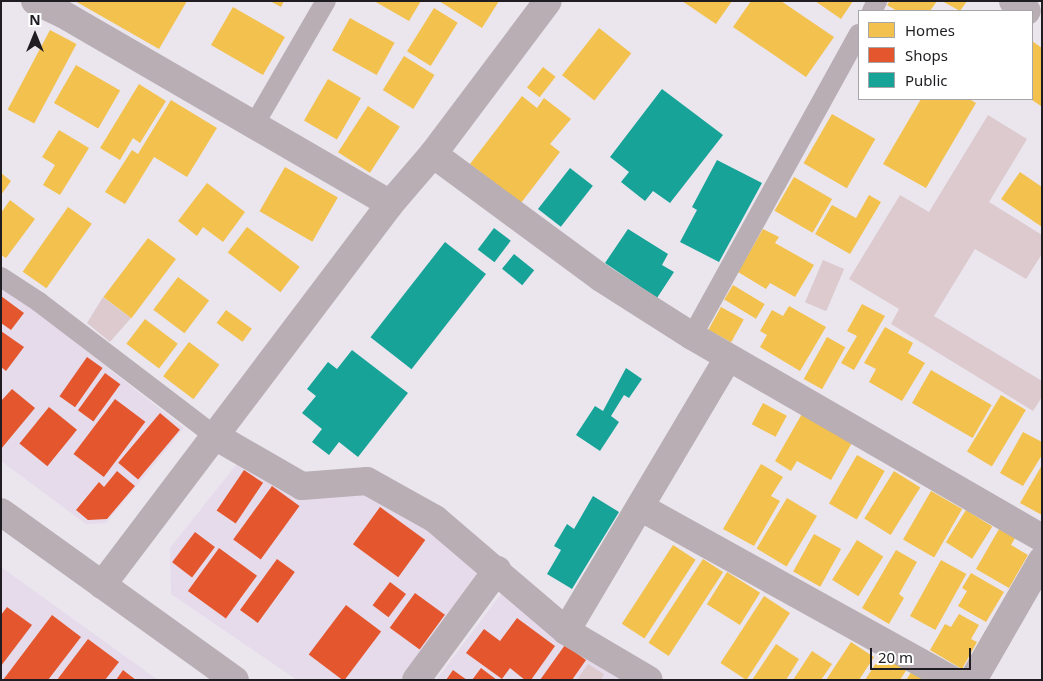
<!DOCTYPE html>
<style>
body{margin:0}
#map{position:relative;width:1043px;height:681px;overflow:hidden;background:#ebe6ee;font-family:"Noto Sans",sans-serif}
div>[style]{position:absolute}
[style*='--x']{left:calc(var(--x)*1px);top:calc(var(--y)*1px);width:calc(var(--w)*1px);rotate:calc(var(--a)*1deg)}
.built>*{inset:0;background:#e5dbeb}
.green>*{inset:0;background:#dccacf;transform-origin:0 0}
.homes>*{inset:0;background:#f2c14e;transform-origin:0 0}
.shops>*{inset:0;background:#e4572e;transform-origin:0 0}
.public>*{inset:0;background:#17a398;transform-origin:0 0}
.service>*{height:20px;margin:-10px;padding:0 10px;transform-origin:10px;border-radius:10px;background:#b8aeb4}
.minor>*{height:28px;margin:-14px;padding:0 14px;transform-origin:14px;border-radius:14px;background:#b8aeb4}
.tertiary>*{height:28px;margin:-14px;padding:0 14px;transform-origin:14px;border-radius:14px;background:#b8aeb4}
span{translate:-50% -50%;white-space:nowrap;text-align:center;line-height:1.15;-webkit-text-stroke:5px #fff;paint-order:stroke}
.frame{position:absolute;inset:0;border:2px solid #201d22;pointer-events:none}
.legend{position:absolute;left:858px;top:10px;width:175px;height:90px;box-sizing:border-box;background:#fff;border:1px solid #a6a5a7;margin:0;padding:6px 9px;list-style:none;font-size:15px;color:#201d22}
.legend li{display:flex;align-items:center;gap:10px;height:25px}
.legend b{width:25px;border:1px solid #a6a5a7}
.north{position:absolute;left:10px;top:10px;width:50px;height:50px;-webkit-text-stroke:4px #fff;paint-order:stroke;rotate:0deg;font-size:14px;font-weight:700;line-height:20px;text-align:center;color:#201d22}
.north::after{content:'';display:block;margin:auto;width:18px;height:22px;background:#201d22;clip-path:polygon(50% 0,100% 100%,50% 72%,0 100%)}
.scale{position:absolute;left:870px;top:648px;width:101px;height:22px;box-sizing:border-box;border:2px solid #201d22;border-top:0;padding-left:6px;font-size:15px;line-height:18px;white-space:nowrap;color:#201d22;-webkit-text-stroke:4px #fff;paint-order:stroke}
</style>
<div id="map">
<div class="built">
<i style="clip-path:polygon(1px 287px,33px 309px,184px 428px,106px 523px,86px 524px,1px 461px)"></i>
<i style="clip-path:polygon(240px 460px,379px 494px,480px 572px,401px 680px,297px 680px,171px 594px,170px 548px)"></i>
<i style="clip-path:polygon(1px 567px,158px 680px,1px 680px)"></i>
<i style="clip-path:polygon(504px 590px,630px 680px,436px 680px)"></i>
</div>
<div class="green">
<i style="clip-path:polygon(988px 115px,1027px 139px,989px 202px,1042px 235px,1042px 254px,1026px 279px,975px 249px,934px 316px,1042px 381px,1042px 397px,1033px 411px,891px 324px,899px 309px,849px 279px,900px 195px,929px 212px)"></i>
<i style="left:823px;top:260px;width:23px;height:46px;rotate:23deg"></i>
<i style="clip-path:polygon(103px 297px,131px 318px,110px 342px,87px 323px)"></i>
<i style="clip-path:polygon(588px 664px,604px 674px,601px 680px,577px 680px)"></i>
</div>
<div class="homes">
<i style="clip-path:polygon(75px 1px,187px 1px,159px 49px)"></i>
<i style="clip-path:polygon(270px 1px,284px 1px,281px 7px)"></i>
<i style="clip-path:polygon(374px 1px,421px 1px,409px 21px)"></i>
<i style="clip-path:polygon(439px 1px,499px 1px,482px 28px)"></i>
<i style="clip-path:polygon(682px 1px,732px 1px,716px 24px)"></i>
<i style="clip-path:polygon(751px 1px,781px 1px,834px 37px,806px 77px,733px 27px)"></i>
<i style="clip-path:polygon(815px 1px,853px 1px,841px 19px)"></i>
<i style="clip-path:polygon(890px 1px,937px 1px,930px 11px,897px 11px,887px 5px)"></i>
<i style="clip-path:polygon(942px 1px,967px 1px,960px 11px)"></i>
<i style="left:233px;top:7px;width:60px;height:44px;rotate:30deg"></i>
<i style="left:434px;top:8px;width:28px;height:51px;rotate:32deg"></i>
<i style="left:350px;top:18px;width:51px;height:37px;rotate:29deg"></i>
<i style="left:599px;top:28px;width:41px;height:60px;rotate:38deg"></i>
<i style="left:50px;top:30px;width:30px;height:90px;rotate:28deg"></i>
<i style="clip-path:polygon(1032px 41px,1042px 48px,1041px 106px,1032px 100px)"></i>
<i style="left:404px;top:56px;width:36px;height:40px;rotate:32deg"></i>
<i style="left:76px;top:65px;width:51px;height:44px;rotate:30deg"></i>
<i style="left:543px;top:67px;width:16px;height:26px;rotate:38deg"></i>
<i style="left:328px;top:79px;width:38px;height:48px;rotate:30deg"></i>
<i style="clip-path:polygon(139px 84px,166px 101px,140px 143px,133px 138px,120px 160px,100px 148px)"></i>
<i style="clip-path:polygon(522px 96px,537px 108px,544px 98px,571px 119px,550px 144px,560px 152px,521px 203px,470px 164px)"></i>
<i style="clip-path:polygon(921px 99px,969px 99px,976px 103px,926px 188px,883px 164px)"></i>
<i style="clip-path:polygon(171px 100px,217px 128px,187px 177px,154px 157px,125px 204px,105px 192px,132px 150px,138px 154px)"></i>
<i style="left:368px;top:106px;width:38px;height:55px;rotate:33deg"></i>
<i style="left:832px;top:114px;width:50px;height:57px;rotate:30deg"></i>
<i style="clip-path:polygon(59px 130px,89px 148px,60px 195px,43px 185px,55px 165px,42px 157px)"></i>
<i style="left:285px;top:167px;width:61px;height:51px;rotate:30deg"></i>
<i style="clip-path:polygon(1020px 172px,1042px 187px,1042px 227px,1001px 199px)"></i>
<i style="clip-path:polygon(1px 173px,11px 181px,1px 195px)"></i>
<i style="left:794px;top:177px;width:44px;height:39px;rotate:30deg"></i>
<i style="clip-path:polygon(207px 183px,245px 212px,223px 242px,203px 227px,197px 236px,178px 221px)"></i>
<i style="clip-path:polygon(869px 195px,881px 202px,850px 254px,815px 234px,832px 205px,856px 218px)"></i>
<i style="clip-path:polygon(10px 200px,35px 219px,6px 258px,1px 255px,1px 213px)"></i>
<i style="left:68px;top:207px;width:29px;height:79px;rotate:35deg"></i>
<i style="left:247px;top:227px;width:66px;height:32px;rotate:37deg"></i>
<i style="clip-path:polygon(763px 229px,779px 237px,775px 243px,814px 265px,795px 297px,770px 283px,766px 289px,738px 272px)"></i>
<i style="left:148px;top:238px;width:35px;height:74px;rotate:37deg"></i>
<i style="left:178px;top:277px;width:39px;height:41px;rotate:37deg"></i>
<i style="left:733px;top:285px;width:37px;height:17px;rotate:31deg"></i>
<i style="clip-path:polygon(862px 304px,885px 316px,854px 370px,841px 363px,857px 336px,847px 331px)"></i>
<i style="clip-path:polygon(789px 306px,826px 327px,800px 371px,760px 347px,767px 335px,760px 331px,772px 310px,783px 316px)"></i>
<i style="left:721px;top:307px;width:26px;height:26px;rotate:29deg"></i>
<i style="left:226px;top:310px;width:32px;height:16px;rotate:36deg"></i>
<i style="left:145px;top:319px;width:41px;height:31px;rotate:37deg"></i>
<i style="clip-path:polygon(885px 327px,913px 343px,908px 353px,925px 363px,902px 401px,869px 382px,876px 369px,864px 363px)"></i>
<i style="left:827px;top:337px;width:21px;height:48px;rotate:29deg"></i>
<i style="left:189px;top:342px;width:38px;height:43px;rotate:37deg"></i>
<i style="left:931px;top:370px;width:70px;height:38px;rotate:30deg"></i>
<i style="left:1001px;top:395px;width:29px;height:66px;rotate:31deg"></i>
<i style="left:763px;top:403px;width:27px;height:24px;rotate:28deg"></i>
<i style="clip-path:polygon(803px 412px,853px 441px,831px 480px,797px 461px,791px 471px,775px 461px)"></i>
<i style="clip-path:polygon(1023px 432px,1042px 442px,1042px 455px,1023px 486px,1000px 473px)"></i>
<i style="left:857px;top:455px;width:32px;height:56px;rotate:30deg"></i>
<i style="clip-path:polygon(761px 464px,783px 477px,771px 496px,780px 501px,754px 546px,723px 529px)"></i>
<i style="clip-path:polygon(1042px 465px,1042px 515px,1020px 503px)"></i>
<i style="left:894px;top:471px;width:31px;height:56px;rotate:32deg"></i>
<i style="left:931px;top:491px;width:36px;height:56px;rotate:30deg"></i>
<i style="left:787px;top:498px;width:35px;height:59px;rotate:31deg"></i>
<i style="left:966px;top:510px;width:31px;height:38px;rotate:32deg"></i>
<i style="clip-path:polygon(999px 529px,1015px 538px,1011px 545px,1028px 555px,1009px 588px,976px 569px)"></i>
<i style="left:814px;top:534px;width:31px;height:43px;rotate:29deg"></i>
<i style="left:857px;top:540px;width:31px;height:47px;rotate:32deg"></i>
<i style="left:673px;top:545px;width:27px;height:94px;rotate:33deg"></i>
<i style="clip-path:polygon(896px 550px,917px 562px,899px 594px,904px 598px,889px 624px,862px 608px)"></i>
<i style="left:703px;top:559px;width:24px;height:100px;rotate:33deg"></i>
<i style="left:941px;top:560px;width:29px;height:64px;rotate:29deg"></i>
<i style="left:727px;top:572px;width:39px;height:38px;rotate:32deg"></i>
<i style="clip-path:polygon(971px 573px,1004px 592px,986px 622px,958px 606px,967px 591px,962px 588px)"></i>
<i style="left:764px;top:596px;width:31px;height:80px;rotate:33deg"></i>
<i style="clip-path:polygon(959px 614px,979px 625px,971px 639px,977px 642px,962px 669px,930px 650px,945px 624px,951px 627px)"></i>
<i style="clip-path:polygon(851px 642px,874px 657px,859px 680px,826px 680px)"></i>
<i style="clip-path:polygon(776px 644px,799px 659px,786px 680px,752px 680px)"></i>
<i style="clip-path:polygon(812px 651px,832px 664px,821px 680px,793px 680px)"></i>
<i style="clip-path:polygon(882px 654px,907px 669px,900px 680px,865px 680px)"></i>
<i style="clip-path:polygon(914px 668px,932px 680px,906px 680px)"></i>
</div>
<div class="shops">
<i style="clip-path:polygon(1px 296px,24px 313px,11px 330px,1px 323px)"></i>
<i style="clip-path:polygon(1px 331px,24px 347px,6px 371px,1px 367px)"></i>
<i style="left:87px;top:357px;width:19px;height:48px;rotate:35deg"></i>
<i style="left:105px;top:373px;width:19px;height:46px;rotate:36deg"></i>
<i style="clip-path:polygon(12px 389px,35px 408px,1px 449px,1px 401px)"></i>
<i style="left:115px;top:399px;width:38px;height:69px;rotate:37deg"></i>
<i style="left:49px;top:407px;width:36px;height:47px;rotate:39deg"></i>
<i style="left:160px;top:413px;width:26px;height:65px;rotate:40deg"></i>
<i style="left:244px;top:470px;width:23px;height:49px;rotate:34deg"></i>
<i style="clip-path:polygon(117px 471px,135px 486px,107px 519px,88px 520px,76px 510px,99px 482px,104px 487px)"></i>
<i style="left:272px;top:486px;width:34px;height:66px;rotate:36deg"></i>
<i style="left:380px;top:507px;width:56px;height:46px;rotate:36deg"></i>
<i style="left:195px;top:532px;width:25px;height:38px;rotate:37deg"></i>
<i style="left:219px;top:548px;width:47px;height:53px;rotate:36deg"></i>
<i style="left:277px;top:559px;width:22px;height:63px;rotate:36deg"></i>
<i style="left:390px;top:582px;width:20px;height:29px;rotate:37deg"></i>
<i style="left:415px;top:593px;width:37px;height:43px;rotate:36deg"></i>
<i style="left:346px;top:605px;width:44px;height:62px;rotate:37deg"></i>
<i style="clip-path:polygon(7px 607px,32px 625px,1px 666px,1px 615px)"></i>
<i style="clip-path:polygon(52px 615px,81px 637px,48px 680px,3px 680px)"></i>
<i style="clip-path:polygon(517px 618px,555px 646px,531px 680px,525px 680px,510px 668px,502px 679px,466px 653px,484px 629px,500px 641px)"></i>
<i style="clip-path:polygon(88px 639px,119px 662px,105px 680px,57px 680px)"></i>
<i style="clip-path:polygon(565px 645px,586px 660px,572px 680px,540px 680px)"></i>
<i style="clip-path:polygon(481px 668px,497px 680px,472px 680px)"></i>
<i style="clip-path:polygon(123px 670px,136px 680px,116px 680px)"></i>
<i style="clip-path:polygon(453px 670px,467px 680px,446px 680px)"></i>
</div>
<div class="public">
<i style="clip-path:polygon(662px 89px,723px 135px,670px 203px,653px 191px,645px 201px,621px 182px,629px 172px,610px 157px)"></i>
<i style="clip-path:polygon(717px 160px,762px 183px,719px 262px,680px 242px,697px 210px,692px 207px)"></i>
<i style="left:570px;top:168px;width:29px;height:52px;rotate:38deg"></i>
<i style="left:494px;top:228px;width:21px;height:27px;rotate:37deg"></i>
<i style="clip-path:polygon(628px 229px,668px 254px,662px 265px,674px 272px,657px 298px,605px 263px)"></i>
<i style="left:445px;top:242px;width:52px;height:121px;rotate:38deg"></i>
<i style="left:514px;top:254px;width:26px;height:19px;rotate:39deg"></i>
<i style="clip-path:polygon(352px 350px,408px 393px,358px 457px,339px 442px,329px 455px,312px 442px,322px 429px,302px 413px,316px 396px,307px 389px,328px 362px,337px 369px)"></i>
<i style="clip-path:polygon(626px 368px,642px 379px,629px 398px,624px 395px,611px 416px,619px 422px,600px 451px,576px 435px,595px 406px,603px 411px)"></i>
<i style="clip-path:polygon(593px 496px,619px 512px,572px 589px,547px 574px,561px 550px,554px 546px,567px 524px,574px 529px)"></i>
</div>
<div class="service">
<i style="--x:872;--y:11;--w:11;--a:-63"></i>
<i style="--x:254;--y:125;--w:143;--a:-59.9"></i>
<i style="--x:1;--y:277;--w:45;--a:33.3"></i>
<i style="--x:39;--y:302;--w:221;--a:37.3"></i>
<i style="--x:692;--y:336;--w:345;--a:-61.1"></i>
</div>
<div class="minor">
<i style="--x:35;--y:1;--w:29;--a:25"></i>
<i style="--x:61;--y:13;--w:380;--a:30.1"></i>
<i style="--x:1013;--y:1;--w:17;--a:36"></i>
<i style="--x:433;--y:154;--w:209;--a:36.4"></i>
<i style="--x:601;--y:278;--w:108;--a:32.5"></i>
<i style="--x:692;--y:336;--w:404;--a:30"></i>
<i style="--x:215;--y:436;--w:100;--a:29.9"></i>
<i style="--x:302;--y:486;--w:65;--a:-4.4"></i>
<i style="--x:367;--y:481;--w:78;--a:29.2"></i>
<i style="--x:435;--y:519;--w:172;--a:40.5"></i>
<i style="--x:566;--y:631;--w:96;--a:30.6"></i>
<i style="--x:640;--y:507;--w:357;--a:29"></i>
<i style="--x:102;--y:585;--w:478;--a:-52.9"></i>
<i style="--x:390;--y:204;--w:66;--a:-49.3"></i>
<i style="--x:433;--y:154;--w:191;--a:-53.1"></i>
<i style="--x:566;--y:631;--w:317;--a:-59.3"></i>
<i style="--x:416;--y:680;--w:137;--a:-53.6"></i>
<i style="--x:973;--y:680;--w:138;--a:-60.1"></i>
</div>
<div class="tertiary">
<i style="--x:1;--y:512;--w:288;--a:35.7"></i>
</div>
<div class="frame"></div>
<ul class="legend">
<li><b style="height:14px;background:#f2c14e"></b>Homes</li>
<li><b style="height:14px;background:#e4572e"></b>Shops</li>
<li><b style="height:14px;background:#17a398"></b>Public</li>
</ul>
<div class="north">N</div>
<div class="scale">20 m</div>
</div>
